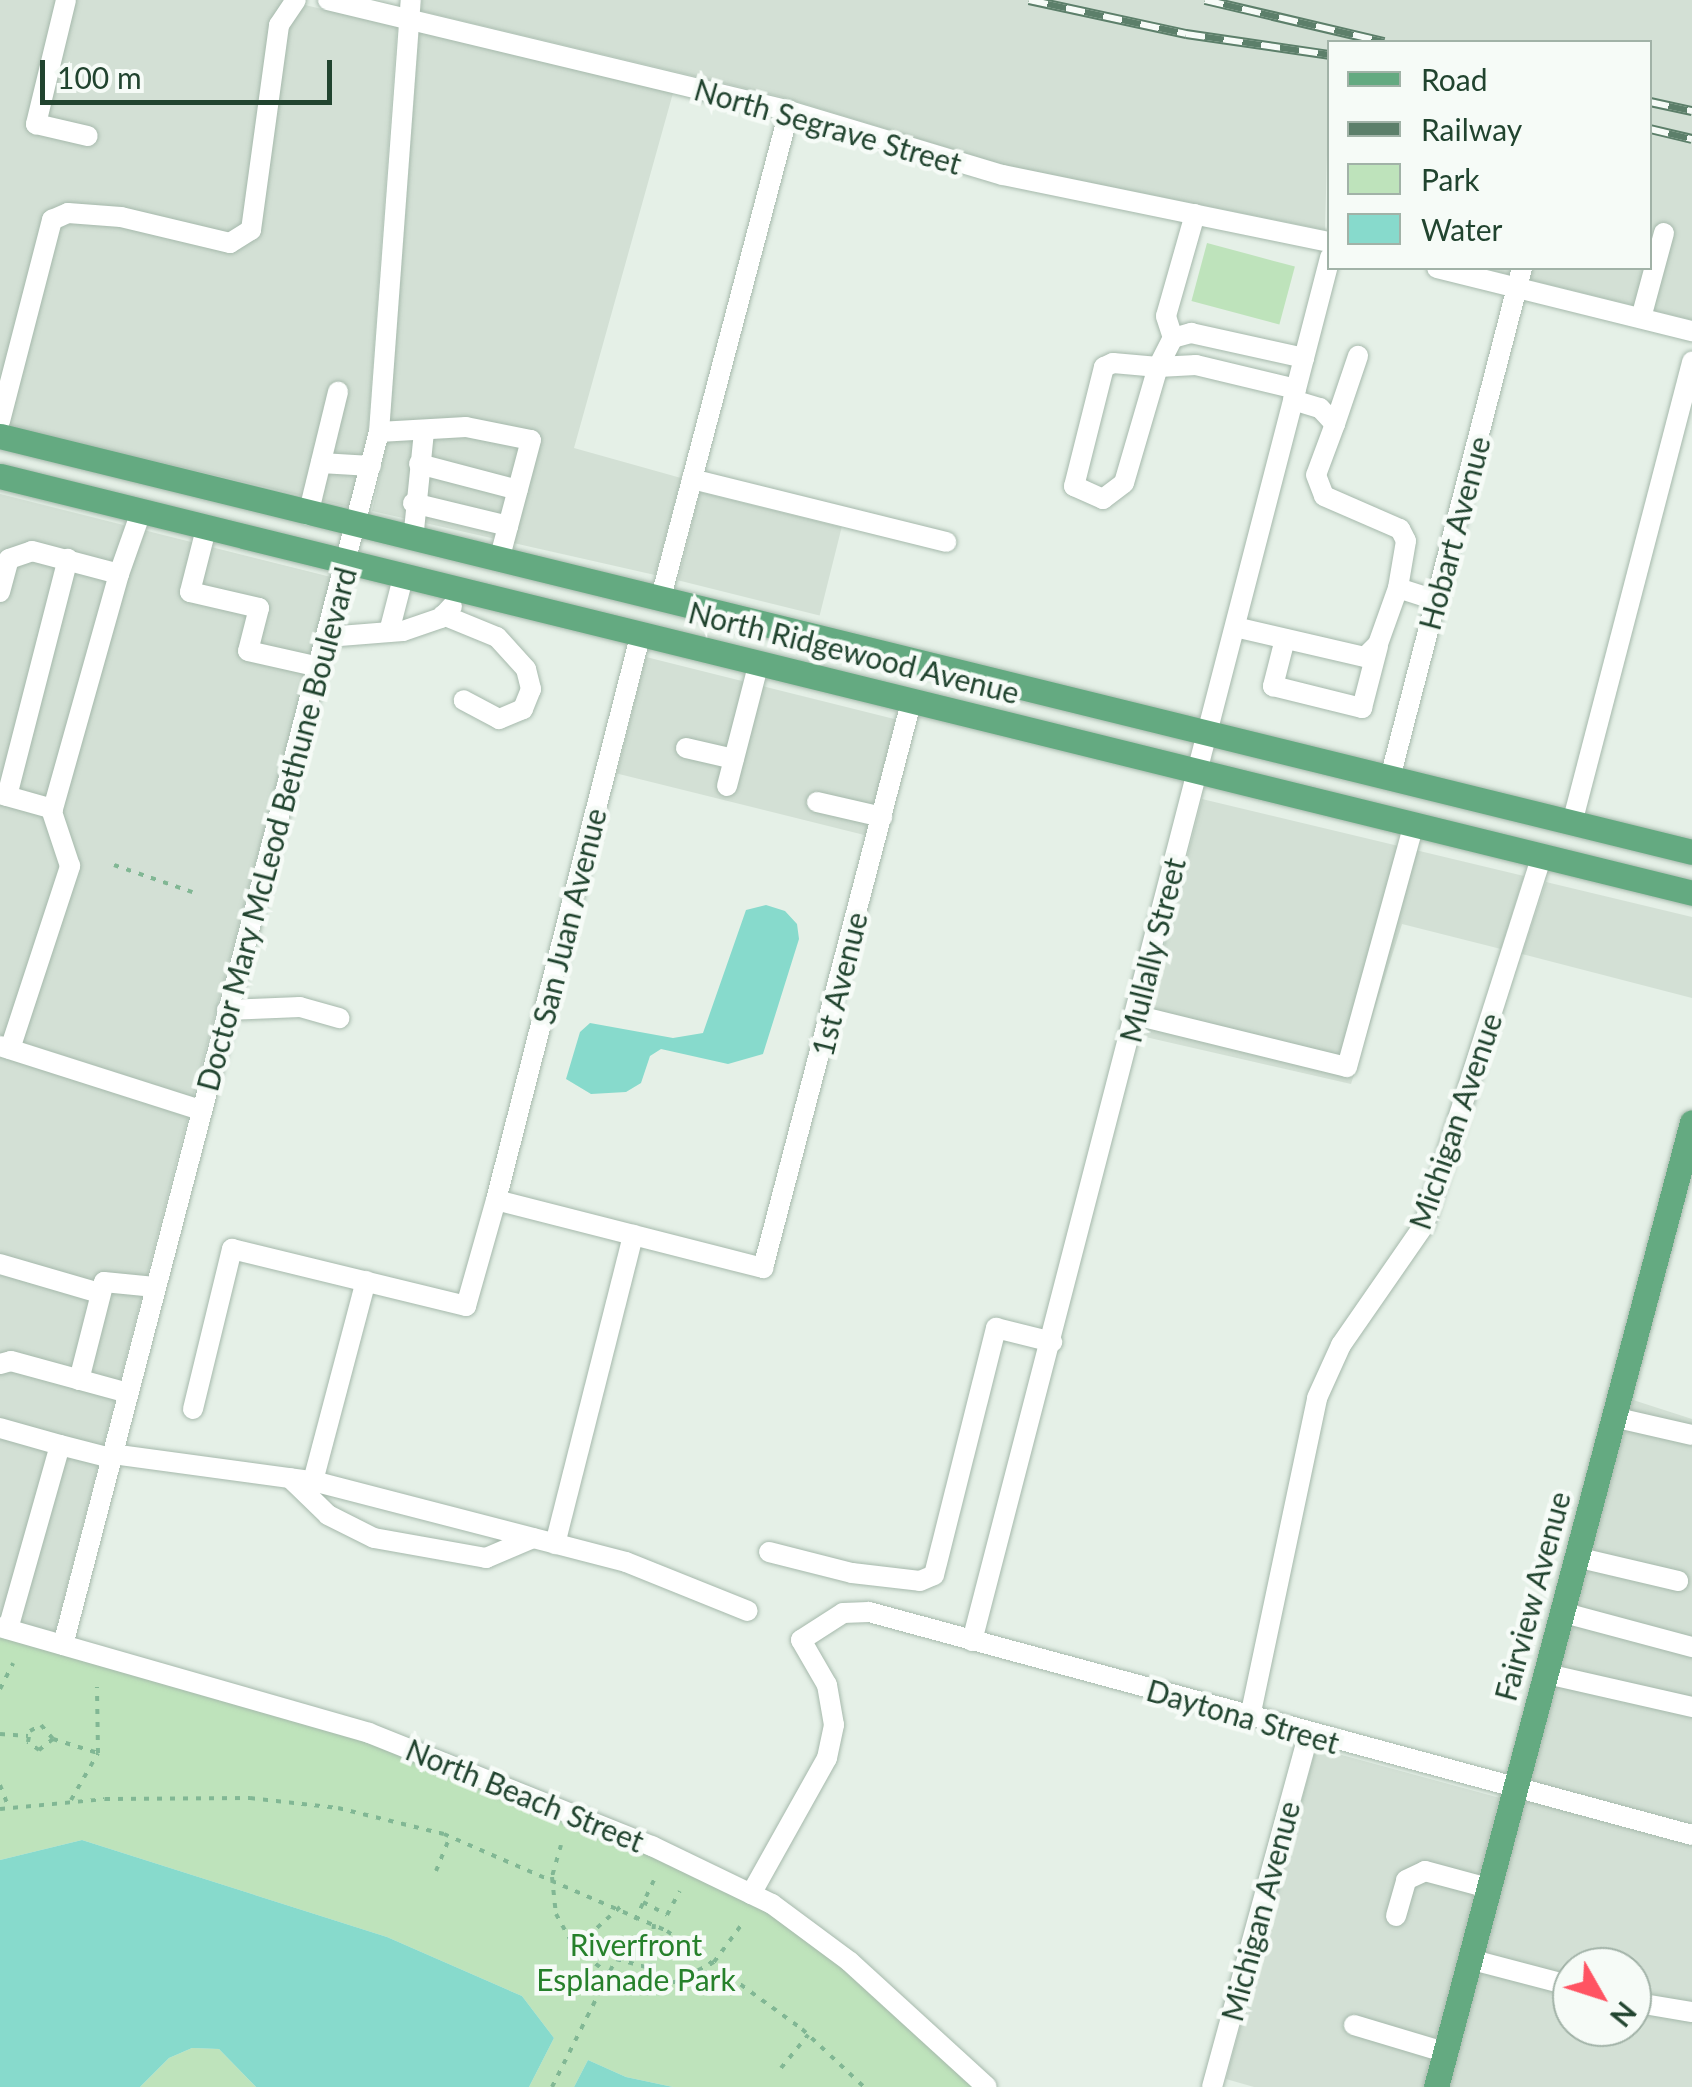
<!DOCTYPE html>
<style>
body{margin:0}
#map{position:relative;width:1692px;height:2087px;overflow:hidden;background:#e5f0e7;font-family:Lato,sans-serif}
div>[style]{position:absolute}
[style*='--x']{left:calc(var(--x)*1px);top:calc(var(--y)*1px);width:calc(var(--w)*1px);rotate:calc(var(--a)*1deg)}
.built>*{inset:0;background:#d3e0d5;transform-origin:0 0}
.green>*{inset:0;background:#bee3bb;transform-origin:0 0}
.water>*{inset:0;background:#87dacc}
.path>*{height:4px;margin-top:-2px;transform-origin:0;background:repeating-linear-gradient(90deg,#81b794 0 5px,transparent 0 13px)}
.roads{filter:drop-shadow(0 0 2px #a6b9ac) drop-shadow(0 0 2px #a6b9ac)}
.minor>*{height:20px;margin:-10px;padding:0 10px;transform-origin:10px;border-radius:10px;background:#fff}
.major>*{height:25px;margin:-12.5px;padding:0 12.5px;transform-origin:12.5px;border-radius:12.5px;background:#64aa81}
.rail>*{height:10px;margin-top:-5px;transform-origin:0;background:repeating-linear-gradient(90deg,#f6fbf7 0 19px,#5c7f6a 0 38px);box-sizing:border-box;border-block:2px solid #5c7f6a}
span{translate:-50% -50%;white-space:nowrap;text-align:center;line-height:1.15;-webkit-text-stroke:9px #f6fbf7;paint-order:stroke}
.street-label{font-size:30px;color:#21442f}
.park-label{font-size:30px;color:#26812b}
.legend{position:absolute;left:1327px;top:40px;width:325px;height:230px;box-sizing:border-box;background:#f6fbf7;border:2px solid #a1b2a7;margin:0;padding:12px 18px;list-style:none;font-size:30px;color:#21442f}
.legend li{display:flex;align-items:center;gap:20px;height:50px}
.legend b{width:50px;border:2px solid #a1b2a7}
.north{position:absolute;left:1552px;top:1947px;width:100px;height:100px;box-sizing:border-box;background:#f6fbf7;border:2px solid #a1b2a7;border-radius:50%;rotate:129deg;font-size:28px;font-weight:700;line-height:40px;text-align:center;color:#21442f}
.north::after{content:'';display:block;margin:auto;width:35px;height:45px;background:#ff5362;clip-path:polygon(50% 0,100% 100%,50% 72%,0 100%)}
.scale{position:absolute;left:40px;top:60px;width:292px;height:45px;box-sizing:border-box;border:5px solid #21442f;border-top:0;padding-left:12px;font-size:30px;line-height:35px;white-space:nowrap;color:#21442f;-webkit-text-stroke:8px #f6fbf7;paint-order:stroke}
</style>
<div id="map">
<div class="built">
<i style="clip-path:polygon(0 0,284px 0,397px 27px,368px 429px,350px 507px,0 425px)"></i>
<i style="clip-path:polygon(422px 0,1692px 0,1692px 320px,1481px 268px,1650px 268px,1650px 42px,1330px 42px,1325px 230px,1004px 165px,782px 97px,421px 11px)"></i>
<i style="clip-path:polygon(419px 32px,673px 93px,574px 448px,681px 478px,655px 575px,372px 511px,389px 434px)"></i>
<i style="left:700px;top:492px;width:146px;height:91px;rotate:14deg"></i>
<i style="clip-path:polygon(0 494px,331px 577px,193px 1097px,0 1035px)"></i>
<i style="left:646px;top:657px;width:257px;height:120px;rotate:14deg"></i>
<i style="clip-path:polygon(1202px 799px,1524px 876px,1501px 949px,1402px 924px,1351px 1084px,1141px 1036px)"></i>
<i style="clip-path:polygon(1546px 882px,1692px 917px,1692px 998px,1522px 954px)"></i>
<i style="clip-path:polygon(0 1056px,188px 1117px,55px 1632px,0 1617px)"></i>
<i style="clip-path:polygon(evenodd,1630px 1399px,1692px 1419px,1692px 2087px,1447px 2087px,1630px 1399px,1572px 1967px,1632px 1967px,1632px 2027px,1572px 2027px,1572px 1967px)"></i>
<i style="clip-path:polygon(1316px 1748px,1500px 1798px,1424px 2087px,1254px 2087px,1226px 2079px)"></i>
</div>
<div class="green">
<i style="left:1207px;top:243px;width:91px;height:60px;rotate:15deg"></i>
<i style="clip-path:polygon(0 1627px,369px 1733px,772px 1904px,987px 2087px,673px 2087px,626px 2077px,588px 2060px,574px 2087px,529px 2087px,554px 2038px,522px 1996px,387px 1937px,82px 1840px,0 1860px)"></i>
<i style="clip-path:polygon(192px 2048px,219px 2049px,256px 2087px,140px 2087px,169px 2058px)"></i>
</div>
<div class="water">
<i style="clip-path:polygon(766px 905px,785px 911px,797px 924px,799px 939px,763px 1054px,728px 1064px,661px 1049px,650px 1056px,641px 1083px,626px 1092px,591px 1094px,566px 1079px,580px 1032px,590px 1023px,673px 1038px,703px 1033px,746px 910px)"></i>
<i style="clip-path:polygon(82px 1840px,387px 1937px,522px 1996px,554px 2038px,529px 2087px,256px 2087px,219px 2049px,192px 2048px,169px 2058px,140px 2087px,0 2087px,0 1860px)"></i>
<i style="clip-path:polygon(588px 2060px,626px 2077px,673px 2087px,574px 2087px)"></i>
</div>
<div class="path">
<i style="--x:114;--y:865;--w:83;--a:19.1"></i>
<i style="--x:0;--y:1689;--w:29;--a:-63"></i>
<i style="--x:0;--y:1734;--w:28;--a:4"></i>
<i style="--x:53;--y:1739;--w:18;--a:142"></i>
<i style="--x:39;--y:1750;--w:14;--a:-144"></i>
<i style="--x:28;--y:1742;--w:11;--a:-80"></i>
<i style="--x:30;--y:1731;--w:13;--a:-29"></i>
<i style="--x:41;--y:1725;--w:18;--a:49"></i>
<i style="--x:53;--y:1739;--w:47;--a:17.3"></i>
<i style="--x:0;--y:1785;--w:25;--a:69"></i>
<i style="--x:71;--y:1800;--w:54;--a:-60.1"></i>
<i style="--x:98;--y:1753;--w:66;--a:-90.9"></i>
<i style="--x:0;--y:1809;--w:105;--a:-5.4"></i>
<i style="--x:105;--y:1799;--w:145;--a:-0.4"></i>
<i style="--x:250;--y:1798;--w:89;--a:6.5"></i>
<i style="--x:338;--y:1808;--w:109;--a:13.8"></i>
<i style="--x:444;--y:1834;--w:243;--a:23.5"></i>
<i style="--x:667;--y:1931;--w:167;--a:36"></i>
<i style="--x:802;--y:2029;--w:85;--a:43.1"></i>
<i style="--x:561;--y:1845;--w:33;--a:106"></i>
<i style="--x:552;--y:1877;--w:37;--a:84"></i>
<i style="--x:556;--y:1914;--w:39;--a:61"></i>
<i style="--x:575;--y:1948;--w:43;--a:37.4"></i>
<i style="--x:609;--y:1974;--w:39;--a:15"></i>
<i style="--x:647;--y:1984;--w:28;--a:-4"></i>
<i style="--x:675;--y:1982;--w:44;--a:-27.1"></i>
<i style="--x:714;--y:1962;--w:47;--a:-53.6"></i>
<i style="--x:436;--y:1871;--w:38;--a:-68"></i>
<i style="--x:643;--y:1902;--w:27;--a:28"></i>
<i style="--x:667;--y:1915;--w:27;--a:-62"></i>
<i style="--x:620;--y:1907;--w:43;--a:137.8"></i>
<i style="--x:588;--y:1936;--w:36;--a:39"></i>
<i style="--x:616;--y:1959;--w:35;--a:15"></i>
<i style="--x:650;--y:1968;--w:44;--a:-84.8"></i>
<i style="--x:635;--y:1920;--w:44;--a:-64.6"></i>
<i style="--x:781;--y:2068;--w:43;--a:-50.7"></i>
<i style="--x:552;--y:2087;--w:150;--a:-63.4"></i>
</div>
<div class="roads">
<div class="minor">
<i style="--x:66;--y:0;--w:128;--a:103.6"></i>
<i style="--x:36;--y:124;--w:53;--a:13"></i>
<i style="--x:328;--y:0;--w:474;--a:13.5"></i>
<i style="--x:789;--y:111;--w:223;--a:16.7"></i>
<i style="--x:1003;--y:175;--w:334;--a:11.6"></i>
<i style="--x:1437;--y:268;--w:263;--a:13.9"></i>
<i style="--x:1641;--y:318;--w:88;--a:-74.9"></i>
<i style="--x:1173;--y:338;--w:23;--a:-108"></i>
<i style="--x:1166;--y:316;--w:106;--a:-74.1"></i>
<i style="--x:1296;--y:389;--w:103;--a:-166.5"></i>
<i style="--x:1196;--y:365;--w:38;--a:177"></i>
<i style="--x:1158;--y:367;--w:45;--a:-174.9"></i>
<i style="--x:1113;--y:363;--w:10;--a:156"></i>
<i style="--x:1104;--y:367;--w:123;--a:104.1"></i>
<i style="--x:1074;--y:486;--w:32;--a:24"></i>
<i style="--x:1103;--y:499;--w:26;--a:-37"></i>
<i style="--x:1124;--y:483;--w:121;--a:-73.7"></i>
<i style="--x:1158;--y:367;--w:33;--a:-63"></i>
<i style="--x:1173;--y:338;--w:19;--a:-16"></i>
<i style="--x:1191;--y:333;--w:116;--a:12.5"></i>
<i style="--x:1293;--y:400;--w:28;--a:17"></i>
<i style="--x:1320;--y:408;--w:22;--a:47"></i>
<i style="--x:1335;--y:424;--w:54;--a:110.4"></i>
<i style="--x:1316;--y:475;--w:22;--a:69"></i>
<i style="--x:1324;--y:496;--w:83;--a:23.5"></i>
<i style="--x:1400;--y:529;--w:13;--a:63"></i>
<i style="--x:1406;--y:541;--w:48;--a:99.7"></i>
<i style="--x:1398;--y:588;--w:40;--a:18"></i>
<i style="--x:0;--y:421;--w:208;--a:-75.5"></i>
<i style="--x:52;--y:220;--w:17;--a:-24"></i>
<i style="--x:68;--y:213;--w:53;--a:4.3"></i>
<i style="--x:121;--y:217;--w:112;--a:13.4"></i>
<i style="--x:230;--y:243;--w:25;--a:-32"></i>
<i style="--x:251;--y:230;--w:207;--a:-82.2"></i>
<i style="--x:279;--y:25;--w:30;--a:-56"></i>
<i style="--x:1335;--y:424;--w:72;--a:-71.3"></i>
<i style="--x:379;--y:432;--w:87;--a:-3.3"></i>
<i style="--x:466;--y:427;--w:66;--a:11.3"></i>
<i style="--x:531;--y:440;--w:124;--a:104.9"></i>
<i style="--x:321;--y:463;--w:50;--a:3.4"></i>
<i style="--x:419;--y:464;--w:102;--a:14.7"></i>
<i style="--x:692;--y:479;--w:262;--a:13.9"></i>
<i style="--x:413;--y:503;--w:98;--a:13.6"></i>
<i style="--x:308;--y:515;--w:127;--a:-76.3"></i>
<i style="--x:206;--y:529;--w:65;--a:104.3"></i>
<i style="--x:190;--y:592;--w:71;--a:13.1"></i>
<i style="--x:259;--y:608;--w:44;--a:104.3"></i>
<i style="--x:248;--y:651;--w:73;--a:12.7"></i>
<i style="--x:413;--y:540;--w:109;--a:-84.2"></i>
<i style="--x:119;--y:574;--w:66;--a:-70.5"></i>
<i style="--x:0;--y:592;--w:34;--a:-75"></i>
<i style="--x:9;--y:559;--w:24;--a:-19"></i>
<i style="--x:32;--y:551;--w:90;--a:14.8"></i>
<i style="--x:119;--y:574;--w:244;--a:105.7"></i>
<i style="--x:53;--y:809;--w:55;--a:-164.2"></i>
<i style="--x:661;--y:597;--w:503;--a:-75.24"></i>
<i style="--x:443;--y:615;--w:58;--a:22.2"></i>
<i style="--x:497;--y:637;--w:43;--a:47.8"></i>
<i style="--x:526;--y:669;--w:21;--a:76"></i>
<i style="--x:531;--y:689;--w:22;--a:112"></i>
<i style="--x:523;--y:709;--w:26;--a:157"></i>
<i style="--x:499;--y:719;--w:40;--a:-152"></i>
<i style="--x:1235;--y:627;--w:133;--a:13"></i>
<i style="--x:1365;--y:657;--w:18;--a:-45"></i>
<i style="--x:1378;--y:644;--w:59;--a:-70.3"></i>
<i style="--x:389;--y:632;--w:56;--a:-75.5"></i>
<i style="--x:327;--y:637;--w:76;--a:-4.5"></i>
<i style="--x:403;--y:631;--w:40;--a:-18.9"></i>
<i style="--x:441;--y:618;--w:16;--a:-47"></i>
<i style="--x:1285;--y:639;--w:49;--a:104.3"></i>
<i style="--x:1273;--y:686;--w:92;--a:13.9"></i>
<i style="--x:1362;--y:708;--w:64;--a:-75.5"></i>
<i style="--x:686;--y:748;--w:49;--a:12.9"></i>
<i style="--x:1390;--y:778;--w:527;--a:-75.49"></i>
<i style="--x:727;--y:786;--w:128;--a:-75.5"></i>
<i style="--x:7;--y:796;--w:245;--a:-75.6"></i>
<i style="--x:817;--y:802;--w:67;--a:13"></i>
<i style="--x:1572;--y:823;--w:477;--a:-75.4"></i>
<i style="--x:227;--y:1010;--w:73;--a:-2.4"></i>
<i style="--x:300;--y:1007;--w:41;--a:15.8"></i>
<i style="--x:1135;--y:1015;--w:218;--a:13.8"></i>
<i style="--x:1347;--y:1067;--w:252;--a:-74.6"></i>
<i style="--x:0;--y:1046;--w:211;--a:17.7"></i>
<i style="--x:10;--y:1049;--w:193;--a:-71.8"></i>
<i style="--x:70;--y:866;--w:60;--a:-108.4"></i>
<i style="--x:496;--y:1200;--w:585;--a:-75.66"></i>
<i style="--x:0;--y:1264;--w:103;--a:16.3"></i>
<i style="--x:0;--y:1364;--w:11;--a:-15"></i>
<i style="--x:11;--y:1361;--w:121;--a:15.3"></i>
<i style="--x:79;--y:1380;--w:101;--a:-75.7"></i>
<i style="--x:104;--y:1282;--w:51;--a:5.6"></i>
<i style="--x:193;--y:1409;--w:165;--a:-76.3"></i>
<i style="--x:232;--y:1249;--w:241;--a:13.7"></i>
<i style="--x:466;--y:1306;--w:110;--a:-74.2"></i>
<i style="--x:496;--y:1200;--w:276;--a:14.3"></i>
<i style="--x:763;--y:1268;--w:588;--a:-75.33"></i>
<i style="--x:1613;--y:1417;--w:81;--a:12.8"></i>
<i style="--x:0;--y:1428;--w:62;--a:15.8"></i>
<i style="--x:112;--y:1454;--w:203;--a:7.7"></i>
<i style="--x:313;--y:1481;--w:323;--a:14.5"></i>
<i style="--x:626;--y:1562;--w:131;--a:21.9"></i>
<i style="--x:290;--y:1478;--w:53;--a:44.2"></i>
<i style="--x:328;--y:1515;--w:51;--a:26.6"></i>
<i style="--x:374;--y:1538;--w:114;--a:10.1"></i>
<i style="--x:486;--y:1558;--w:51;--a:-23.1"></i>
<i style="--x:313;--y:1481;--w:207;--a:-75.2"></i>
<i style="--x:555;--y:1544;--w:319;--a:-75.8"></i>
<i style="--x:769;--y:1552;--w:86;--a:14.2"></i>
<i style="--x:852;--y:1573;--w:68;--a:6.7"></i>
<i style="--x:920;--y:1581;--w:15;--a:-23"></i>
<i style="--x:934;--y:1575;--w:255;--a:-75.9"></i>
<i style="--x:996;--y:1328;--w:58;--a:14"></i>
<i style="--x:1576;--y:1557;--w:105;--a:13.2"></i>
<i style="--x:1561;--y:1612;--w:136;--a:15"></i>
<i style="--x:0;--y:1627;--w:384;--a:16"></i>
<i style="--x:369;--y:1733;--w:305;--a:21.8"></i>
<i style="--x:652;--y:1846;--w:133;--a:25.8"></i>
<i style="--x:772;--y:1904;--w:97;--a:36.6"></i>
<i style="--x:850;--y:1962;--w:185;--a:42.4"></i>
<i style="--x:8;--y:1629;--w:191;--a:-74.2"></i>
<i style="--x:60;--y:1445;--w:53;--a:14.3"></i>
<i style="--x:972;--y:1641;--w:1429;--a:-75.49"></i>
<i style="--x:63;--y:1645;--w:1253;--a:-75.4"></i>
<i style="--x:379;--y:432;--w:433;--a:-85.8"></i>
<i style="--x:1547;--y:1674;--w:149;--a:12.8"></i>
<i style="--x:1250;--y:1717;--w:326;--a:-78.1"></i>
<i style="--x:1317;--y:1398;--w:58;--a:-65.6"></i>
<i style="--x:1341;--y:1345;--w:146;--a:-55.3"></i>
<i style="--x:1424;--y:1225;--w:387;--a:-72.3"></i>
<i style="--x:751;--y:1894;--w:156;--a:-60.8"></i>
<i style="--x:827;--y:1758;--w:34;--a:-78"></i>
<i style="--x:834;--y:1725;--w:41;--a:-99.9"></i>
<i style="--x:827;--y:1685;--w:52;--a:-120"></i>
<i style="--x:801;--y:1640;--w:50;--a:-32.7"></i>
<i style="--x:843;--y:1613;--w:26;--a:-2"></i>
<i style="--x:869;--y:1612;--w:853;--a:15.16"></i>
<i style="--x:1396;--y:1916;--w:37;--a:-74"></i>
<i style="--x:1406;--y:1880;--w:21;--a:-25"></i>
<i style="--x:1425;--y:1871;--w:65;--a:15.1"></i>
<i style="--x:1469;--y:1959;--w:106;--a:14.7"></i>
<i style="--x:1632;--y:2002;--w:61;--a:9.5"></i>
<i style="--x:1354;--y:2025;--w:94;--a:16.7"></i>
<i style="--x:1212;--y:2087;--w:365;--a:-74.7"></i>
</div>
<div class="major">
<i style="--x:0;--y:436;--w:1742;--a:13.81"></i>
<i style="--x:0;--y:476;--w:1743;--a:13.84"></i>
<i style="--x:1436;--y:2087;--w:998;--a:-75.14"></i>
</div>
</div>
<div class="rail">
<i style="--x:1029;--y:0;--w:161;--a:12.2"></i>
<i style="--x:1186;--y:34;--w:146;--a:8.3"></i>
<i style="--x:1205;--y:0;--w:184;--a:13.2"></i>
<i style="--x:1650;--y:102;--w:43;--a:12.1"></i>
<i style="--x:1650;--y:129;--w:43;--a:13.4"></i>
</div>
<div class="street-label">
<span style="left:828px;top:126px;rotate:16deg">North Segrave Street</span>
<span style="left:1454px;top:533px;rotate:-75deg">Hobart Avenue</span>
<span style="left:854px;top:652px;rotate:14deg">North Ridgewood Avenue</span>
<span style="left:276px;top:829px;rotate:-75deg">Doctor Mary McLeod Bethune Boulevard</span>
<span style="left:569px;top:916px;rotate:-76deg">San Juan Avenue</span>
<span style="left:1152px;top:950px;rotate:-76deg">Mullally Street</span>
<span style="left:839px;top:984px;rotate:-76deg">1st Avenue</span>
<span style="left:1455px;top:1121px;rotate:-71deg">Michigan Avenue</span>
<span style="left:1532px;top:1596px;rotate:-75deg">Fairview Avenue</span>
<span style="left:1243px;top:1716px;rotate:16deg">Daytona Street</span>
<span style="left:525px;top:1795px;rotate:22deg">North Beach Street</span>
<span style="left:1260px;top:1911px;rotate:-75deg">Michigan Avenue</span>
</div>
<div class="park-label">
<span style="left:636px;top:1961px">Riverfront<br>Esplanade Park</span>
</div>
<ul class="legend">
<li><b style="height:12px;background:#64aa81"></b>Road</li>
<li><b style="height:12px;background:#5c7f6a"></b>Railway</li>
<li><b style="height:28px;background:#bee3bb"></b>Park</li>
<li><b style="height:28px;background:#87dacc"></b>Water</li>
</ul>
<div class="north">N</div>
<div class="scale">100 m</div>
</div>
